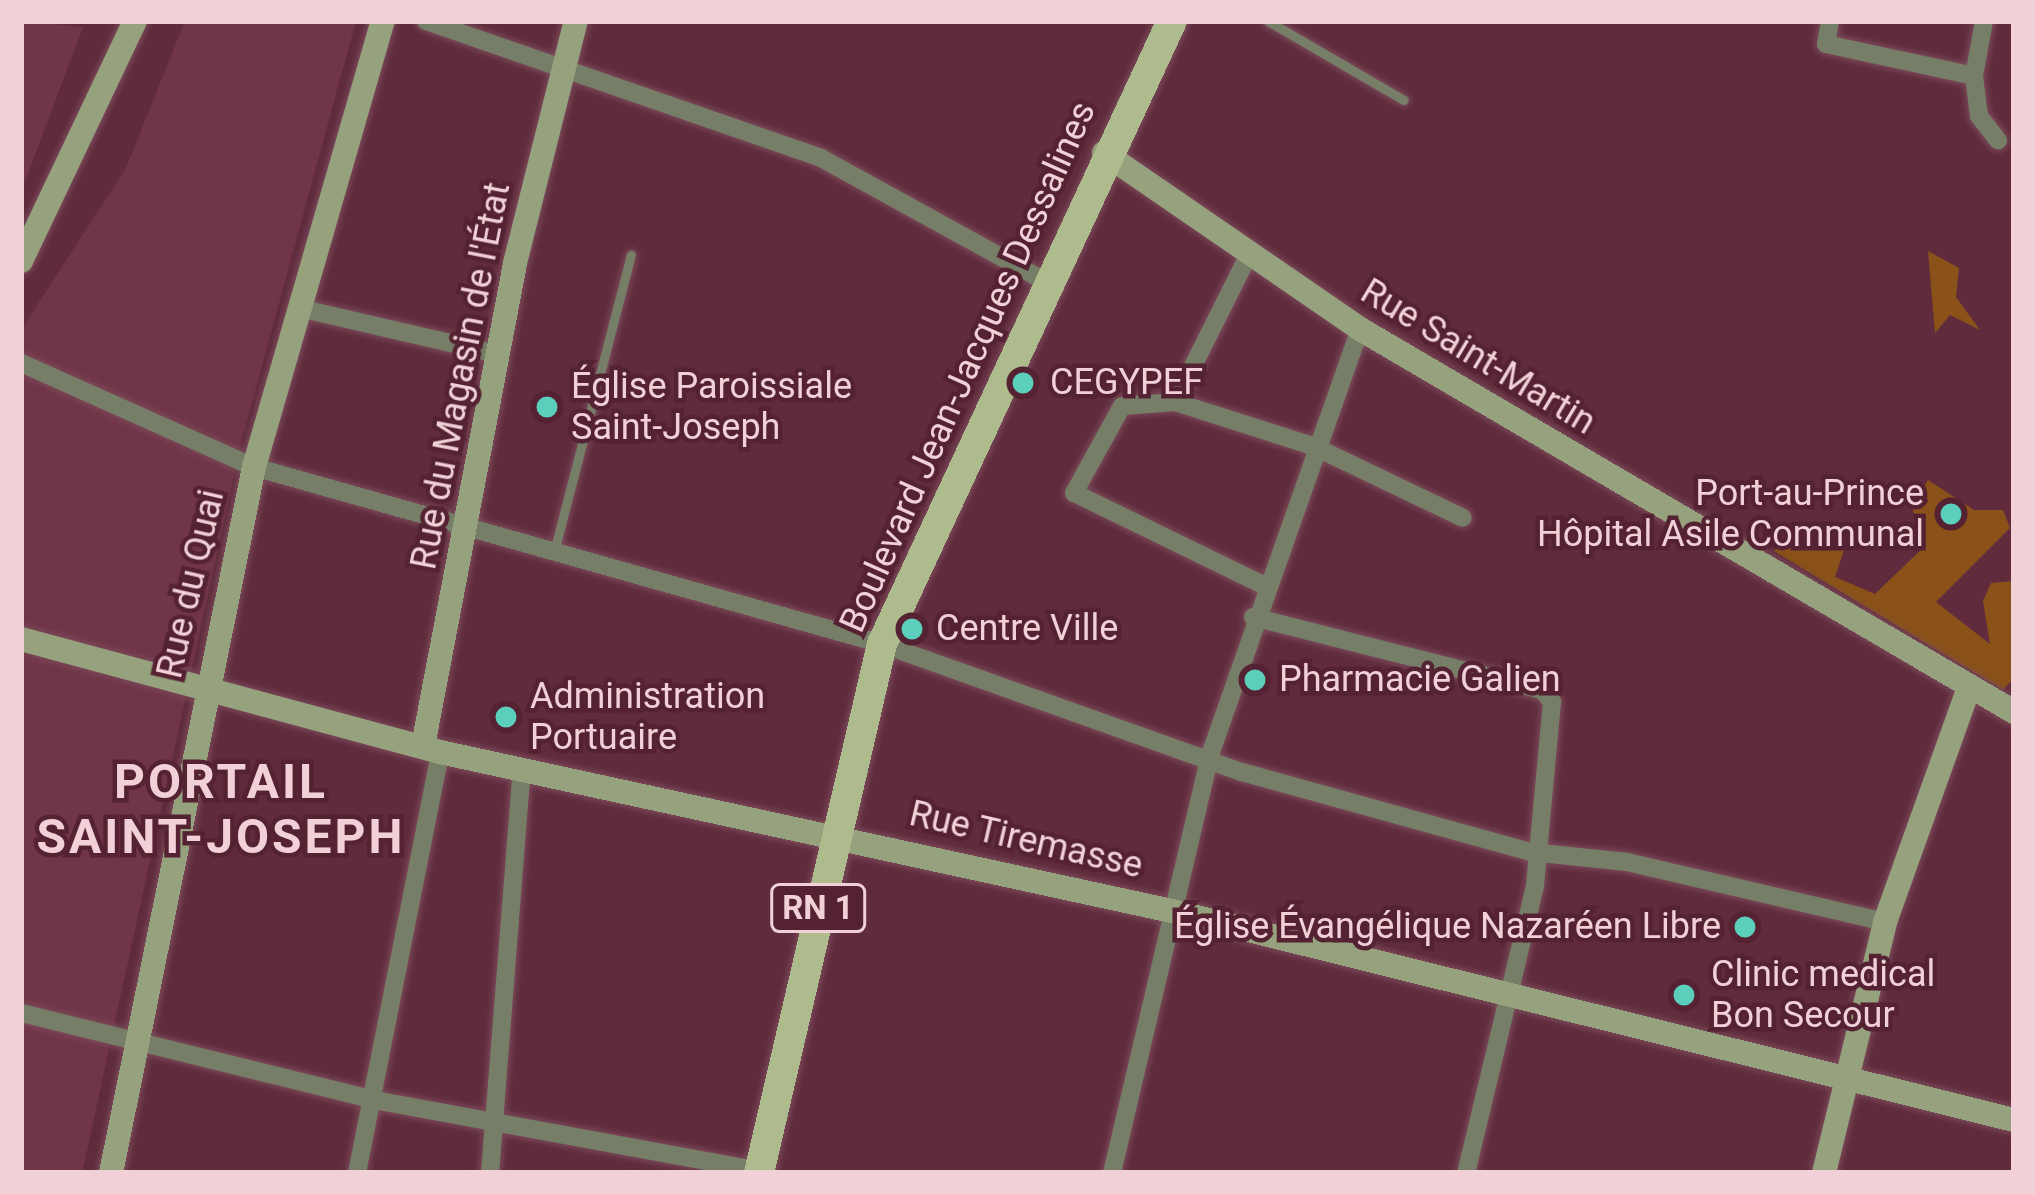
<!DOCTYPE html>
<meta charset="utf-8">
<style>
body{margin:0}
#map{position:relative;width:2035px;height:1194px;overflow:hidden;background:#602c3d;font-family:Roboto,sans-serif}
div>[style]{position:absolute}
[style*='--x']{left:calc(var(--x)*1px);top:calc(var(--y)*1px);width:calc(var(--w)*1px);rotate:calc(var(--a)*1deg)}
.built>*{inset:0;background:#713548}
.green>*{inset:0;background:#8a5218}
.roads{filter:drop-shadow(0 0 3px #7a4a59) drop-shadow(0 0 3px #7a4a59)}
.lane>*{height:9px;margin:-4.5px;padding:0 4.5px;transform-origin:4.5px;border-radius:4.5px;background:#777e68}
.street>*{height:18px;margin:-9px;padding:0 9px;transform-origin:9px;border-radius:9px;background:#777e68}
.secondary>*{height:24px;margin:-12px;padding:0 12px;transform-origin:12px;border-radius:12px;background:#96a17d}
.primary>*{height:30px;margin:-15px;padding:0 15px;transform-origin:15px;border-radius:15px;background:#aebc8d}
.dots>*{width:33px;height:33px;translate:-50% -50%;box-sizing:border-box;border:6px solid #542232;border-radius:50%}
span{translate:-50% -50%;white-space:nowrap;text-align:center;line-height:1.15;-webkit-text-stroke:9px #542232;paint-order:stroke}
.shield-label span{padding:3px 9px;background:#542232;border:3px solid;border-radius:9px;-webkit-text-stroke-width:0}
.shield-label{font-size:33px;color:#f1d0d8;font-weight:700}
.street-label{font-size:36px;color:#f1d0d8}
.poi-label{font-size:36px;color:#f1d0d8}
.left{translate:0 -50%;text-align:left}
.right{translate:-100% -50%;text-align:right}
.district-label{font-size:48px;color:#f1d0d8;font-weight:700;letter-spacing:3px}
.frame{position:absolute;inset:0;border:24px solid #f1d0d8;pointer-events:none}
</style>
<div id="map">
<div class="built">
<i style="clip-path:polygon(21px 21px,83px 27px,21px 192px)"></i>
<i style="clip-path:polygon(185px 21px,356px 21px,241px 443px,82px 1173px,21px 1173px,21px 330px,126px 168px)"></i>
</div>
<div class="green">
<i style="clip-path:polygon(1928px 251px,1959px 268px,1956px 297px,1980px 330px,1950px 315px,1935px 333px)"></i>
<i style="clip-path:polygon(1928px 480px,1974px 510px,2003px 510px,2010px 528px,1936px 602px,1990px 644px,1983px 601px,1991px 583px,2014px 581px,2014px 678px,2003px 690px,1774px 551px,1790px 534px,1832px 544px,1837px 533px,1847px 541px,1835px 577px,1875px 594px,1926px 545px,1912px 508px)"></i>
</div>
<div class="roads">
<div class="lane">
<i style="--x:1268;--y:21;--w:157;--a:30.2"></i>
<i style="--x:554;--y:552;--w:307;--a:-75.5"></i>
</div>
<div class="street">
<i style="--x:426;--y:21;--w:418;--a:19.1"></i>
<i style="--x:821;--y:158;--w:261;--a:28.8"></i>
<i style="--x:1830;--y:21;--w:23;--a:100"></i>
<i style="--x:1826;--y:44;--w:151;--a:12.2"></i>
<i style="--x:1984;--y:21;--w:56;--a:100.3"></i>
<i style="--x:1974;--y:76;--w:40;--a:82.9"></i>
<i style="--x:1979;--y:116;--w:31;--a:52"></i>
<i style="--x:299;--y:308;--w:204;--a:13"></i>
<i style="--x:21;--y:363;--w:255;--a:24.1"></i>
<i style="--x:254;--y:467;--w:652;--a:15.74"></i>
<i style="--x:882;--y:644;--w:382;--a:19.6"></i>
<i style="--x:1242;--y:772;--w:300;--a:15.5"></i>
<i style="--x:1531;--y:852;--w:97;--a:5.9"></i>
<i style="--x:1627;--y:862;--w:265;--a:13.1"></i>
<i style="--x:1175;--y:402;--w:161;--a:-63.4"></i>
<i style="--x:1263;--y:585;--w:210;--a:-154"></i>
<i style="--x:1074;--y:493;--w:99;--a:-61.1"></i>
<i style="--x:1122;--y:406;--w:53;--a:-4.3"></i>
<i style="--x:1175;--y:402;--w:145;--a:17.7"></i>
<i style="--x:1313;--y:446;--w:166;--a:25.6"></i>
<i style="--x:1253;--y:617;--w:298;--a:14.2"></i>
<i style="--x:1542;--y:690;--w:16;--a:50"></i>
<i style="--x:1552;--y:702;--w:185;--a:95.3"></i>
<i style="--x:1535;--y:886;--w:295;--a:103.5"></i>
<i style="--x:21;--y:1013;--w:364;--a:13.8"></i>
<i style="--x:374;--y:1100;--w:400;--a:10.4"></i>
<i style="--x:357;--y:1173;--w:429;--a:-78.8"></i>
<i style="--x:490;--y:1173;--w:406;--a:-85.5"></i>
<i style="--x:1112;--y:1173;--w:432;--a:-76.8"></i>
<i style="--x:1211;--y:752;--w:448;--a:-70.6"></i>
</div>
<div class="secondary">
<i style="--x:1104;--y:153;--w:311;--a:34.5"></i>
<i style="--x:1360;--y:329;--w:758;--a:30.35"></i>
<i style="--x:21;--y:261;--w:266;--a:-64.6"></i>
<i style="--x:21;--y:639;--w:434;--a:15.1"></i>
<i style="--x:440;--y:752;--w:749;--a:12.26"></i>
<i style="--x:1172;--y:911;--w:868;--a:13.94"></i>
<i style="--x:423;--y:746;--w:492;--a:-79.2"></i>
<i style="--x:515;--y:263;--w:250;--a:-75.9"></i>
<i style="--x:111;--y:1173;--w:720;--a:-78.55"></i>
<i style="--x:254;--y:467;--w:464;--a:-73.9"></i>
<i style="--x:1824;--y:1173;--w:258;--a:-76.3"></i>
<i style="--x:1885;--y:922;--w:249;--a:-70.3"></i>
</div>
<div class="primary">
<i style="--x:759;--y:1173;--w:543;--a:-76.91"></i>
<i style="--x:882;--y:644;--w:687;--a:-65.04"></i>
</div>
</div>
<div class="dots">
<i style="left:1023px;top:383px;background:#5bcebc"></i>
<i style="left:547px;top:407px;background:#5bcebc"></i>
<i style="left:1951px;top:514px;background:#5bcebc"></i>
<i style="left:912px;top:629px;background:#5bcebc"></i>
<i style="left:1255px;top:680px;background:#5bcebc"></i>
<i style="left:506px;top:717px;background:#5bcebc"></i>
<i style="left:1745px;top:927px;background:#5bcebc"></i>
<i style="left:1684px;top:995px;background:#5bcebc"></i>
</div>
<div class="shield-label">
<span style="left:818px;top:908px">RN 1</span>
</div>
<div class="street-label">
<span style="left:1478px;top:357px;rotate:31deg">Rue Saint-Martin</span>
<span style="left:968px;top:367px;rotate:-66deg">Boulevard Jean-Jacques Dessalines</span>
<span style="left:461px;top:376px;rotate:-79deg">Rue du Magasin de l'État</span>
<span style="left:191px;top:584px;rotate:-77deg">Rue du Quai</span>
<span style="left:1026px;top:840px;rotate:13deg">Rue Tiremasse</span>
</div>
<div class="poi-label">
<span class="left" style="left:1050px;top:383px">CEGYPEF</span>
<span class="left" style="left:571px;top:407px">Église Paroissiale<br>Saint-Joseph</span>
<span class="right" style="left:1924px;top:514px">Port-au-Prince<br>Hôpital Asile Communal</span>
<span class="left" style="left:936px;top:629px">Centre Ville</span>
<span class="left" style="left:1279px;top:680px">Pharmacie Galien</span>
<span class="left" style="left:530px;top:717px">Administration<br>Portuaire</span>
<span class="right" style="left:1721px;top:927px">Église Évangélique Nazaréen Libre</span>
<span class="left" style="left:1711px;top:995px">Clinic medical<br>Bon Secour</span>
</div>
<div class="district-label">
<span style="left:221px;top:809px">PORTAIL<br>SAINT-JOSEPH</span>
</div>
<div class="frame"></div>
</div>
